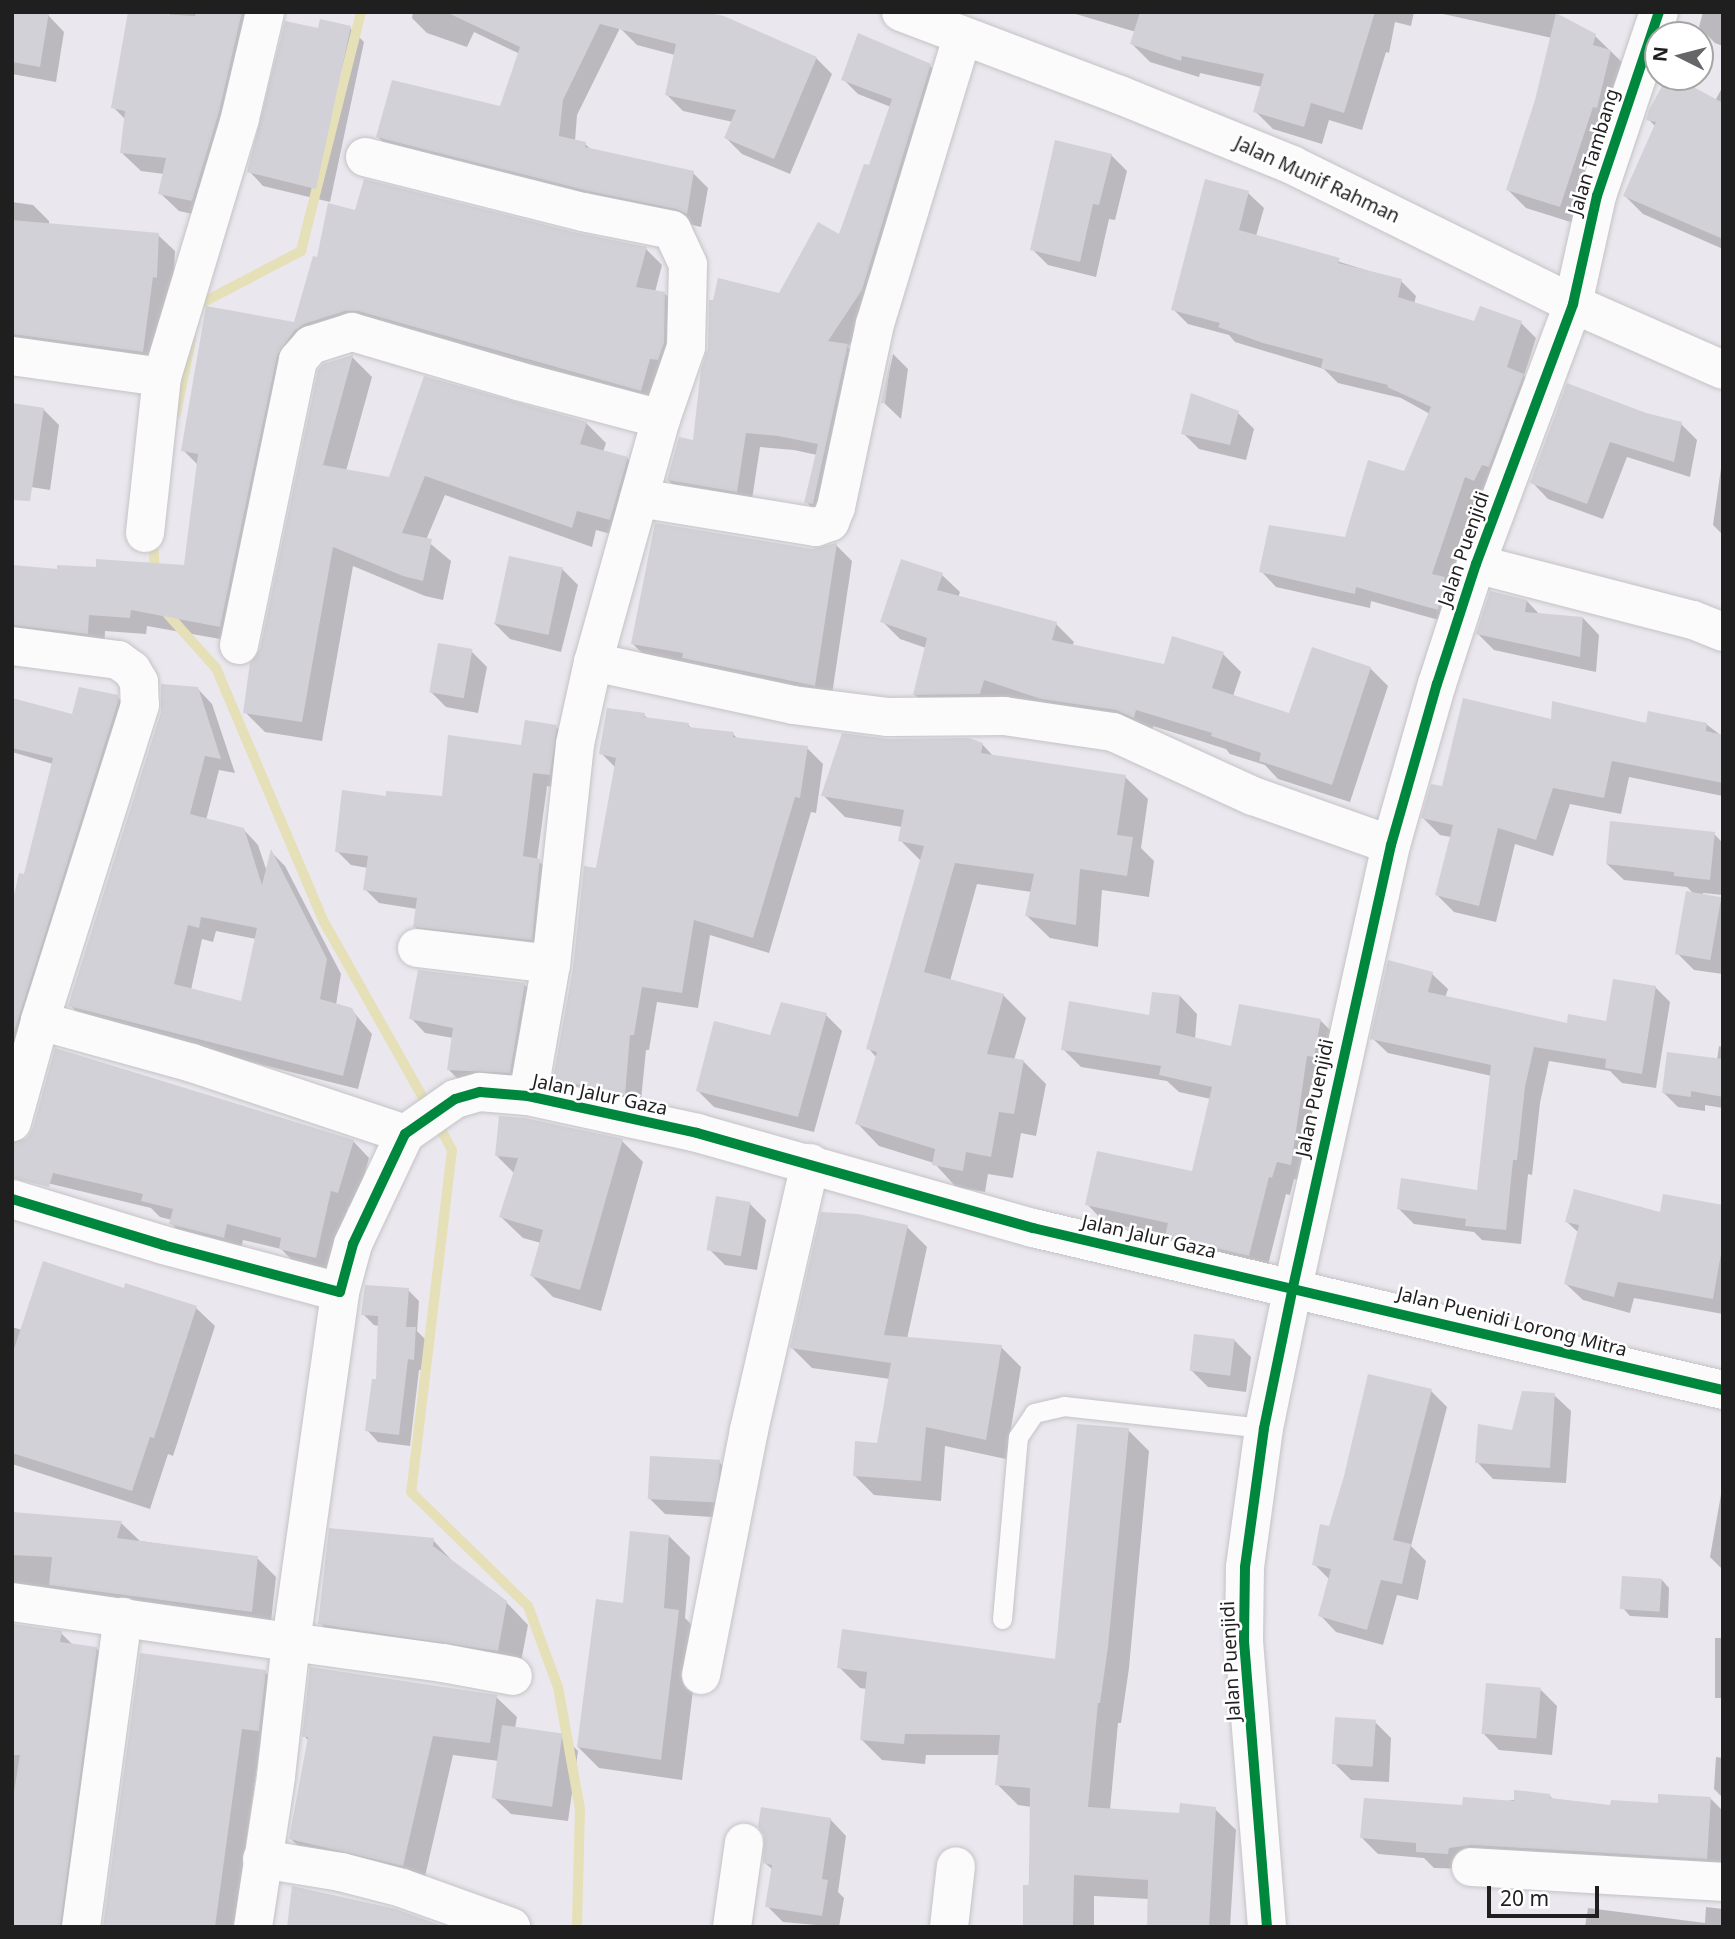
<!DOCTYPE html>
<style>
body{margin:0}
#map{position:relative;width:1735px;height:1939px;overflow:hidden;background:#eae7ee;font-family:"Noto Sans",sans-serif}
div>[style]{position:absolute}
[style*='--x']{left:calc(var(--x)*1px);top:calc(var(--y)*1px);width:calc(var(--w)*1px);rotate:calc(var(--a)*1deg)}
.shadow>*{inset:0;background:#0003;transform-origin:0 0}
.stream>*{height:10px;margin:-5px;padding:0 5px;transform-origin:5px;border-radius:5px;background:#e5e0b7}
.building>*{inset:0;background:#d2d1d7;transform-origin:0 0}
.roads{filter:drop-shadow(0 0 2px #c5c3c6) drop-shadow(0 0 2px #c5c3c6)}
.service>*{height:19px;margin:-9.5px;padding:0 9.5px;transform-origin:9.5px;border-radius:9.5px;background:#fcfbfc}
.minor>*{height:38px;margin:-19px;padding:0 19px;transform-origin:19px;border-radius:19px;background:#fcfbfc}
.tertiary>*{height:38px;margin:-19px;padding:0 19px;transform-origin:19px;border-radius:19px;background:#fcfbfc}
.cycleway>*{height:10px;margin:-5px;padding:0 5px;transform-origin:5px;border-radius:5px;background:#00873e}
span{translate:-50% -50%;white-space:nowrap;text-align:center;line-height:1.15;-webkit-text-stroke:5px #fff;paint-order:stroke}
.street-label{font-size:19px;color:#1f1f1f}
.frame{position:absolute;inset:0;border:14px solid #1f1f1f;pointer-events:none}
.north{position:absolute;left:1644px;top:21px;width:70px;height:70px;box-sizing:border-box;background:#fff;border:2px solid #a5a5a5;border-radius:50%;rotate:276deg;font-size:19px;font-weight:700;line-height:28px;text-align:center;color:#1f1f1f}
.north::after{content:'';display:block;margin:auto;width:24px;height:32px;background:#666567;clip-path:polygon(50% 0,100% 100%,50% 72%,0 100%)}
.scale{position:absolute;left:1487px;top:1886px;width:112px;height:32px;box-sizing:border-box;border:4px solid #1f1f1f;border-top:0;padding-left:9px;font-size:21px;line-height:24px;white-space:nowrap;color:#1f1f1f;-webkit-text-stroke:5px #fff;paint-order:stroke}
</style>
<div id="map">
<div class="shadow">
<i style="clip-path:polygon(12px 12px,48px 15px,64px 32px,56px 82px,12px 74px)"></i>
<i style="clip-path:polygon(129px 12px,169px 15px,169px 12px,260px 12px,211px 218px,179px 211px,160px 193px,164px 174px,141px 171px,122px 153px,126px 120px,113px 107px)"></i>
<i style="clip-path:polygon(413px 12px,619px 12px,816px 58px,832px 74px,790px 174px,742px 154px,726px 138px,733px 122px,683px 111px,667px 95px,675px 55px,637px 45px,620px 28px,577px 115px,575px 141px,585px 144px,593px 151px,693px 173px,708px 188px,701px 227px,393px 152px,378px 137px,501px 108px,520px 54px,474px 32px,467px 47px,427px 33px,412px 18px)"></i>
<i style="clip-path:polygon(1069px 12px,1414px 12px,1411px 26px,1395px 22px,1389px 53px,1386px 52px,1362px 130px,1329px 120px,1322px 144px,1273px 129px,1255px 111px,1262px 87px,1200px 73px,1199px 77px,1150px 62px,1132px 44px,1136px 32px)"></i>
<i style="clip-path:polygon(1434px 12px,1552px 12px,1595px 36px,1629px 69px,1577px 224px,1526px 208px,1508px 190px,1536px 100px,1552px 38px)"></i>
<i style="clip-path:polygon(1703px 12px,1723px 12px,1723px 46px,1715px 43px,1699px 27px)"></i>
<i style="clip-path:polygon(350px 28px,364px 42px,330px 202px,263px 186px,249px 171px)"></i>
<i style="clip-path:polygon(930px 66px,945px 80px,876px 305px,848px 347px,862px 361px,821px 517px,806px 502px,817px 455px,794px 450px,760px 447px,751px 506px,683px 494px,668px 480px,695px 442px,780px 295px,840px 236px,870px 168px,891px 107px,858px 94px,843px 79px)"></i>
<i style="clip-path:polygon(1669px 77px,1715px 101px,1723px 86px,1723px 249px,1643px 214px,1625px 196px,1656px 127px,1648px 119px)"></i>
<i style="clip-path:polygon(1111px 155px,1127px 171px,1115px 220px,1109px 219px,1096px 277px,1048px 265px,1032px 249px)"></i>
<i style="clip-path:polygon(1248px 193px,1264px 208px,1256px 236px,1401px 281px,1416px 296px,1414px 304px,1476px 323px,1521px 323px,1536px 338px,1524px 376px,1538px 390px,1490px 495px,1480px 490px,1449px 584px,1459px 594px,1453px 624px,1371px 601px,1370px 608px,1276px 587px,1261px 571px,1346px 539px,1405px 473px,1430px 414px,1401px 398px,1338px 383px,1324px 369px,1235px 342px,1229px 335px,1188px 324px,1173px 309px)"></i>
<i style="clip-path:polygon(12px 202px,33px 205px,49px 221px,49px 225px,158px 235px,175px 251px,173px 293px,159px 368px,12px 355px)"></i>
<i style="clip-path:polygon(356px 212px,577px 235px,646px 249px,662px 265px,655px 292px,665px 294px,681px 310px,657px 406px,321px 340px,237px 642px,147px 626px,146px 634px,105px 631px,104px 650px,12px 631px,12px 567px,58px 571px,185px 567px,199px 466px,183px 450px,295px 324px,318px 259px)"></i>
<i style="clip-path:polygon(893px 354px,908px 369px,901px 419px,883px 402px)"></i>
<i style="clip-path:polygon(352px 357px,372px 377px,346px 471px,390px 479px,586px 423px,606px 443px,603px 452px,627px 458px,647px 478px,630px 539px,596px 530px,592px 547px,445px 495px,426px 540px,451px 561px,443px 600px,425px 596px,353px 566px,322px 741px,265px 732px,245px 712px)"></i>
<i style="clip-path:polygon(43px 409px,59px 425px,50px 490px,12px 484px)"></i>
<i style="clip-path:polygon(1238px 413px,1254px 429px,1246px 460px,1199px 449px,1183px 433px)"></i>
<i style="clip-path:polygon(1645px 415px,1681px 424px,1697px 440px,1690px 477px,1627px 457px,1603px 519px,1548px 499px,1532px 482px)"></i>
<i style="clip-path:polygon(1723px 454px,1723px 535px,1713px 525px)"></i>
<i style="clip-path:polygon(836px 545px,852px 561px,831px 701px,649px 660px,633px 644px,813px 550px)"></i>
<i style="clip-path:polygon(562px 569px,578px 585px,561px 652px,510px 639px,494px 623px)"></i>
<i style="clip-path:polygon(942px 575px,960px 592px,958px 598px,1056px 624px,1074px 642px,1072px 646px,1165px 666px,1223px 654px,1241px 672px,1233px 696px,1290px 715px,1370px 668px,1388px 686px,1350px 802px,1278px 779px,1265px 765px,1230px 754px,1226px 749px,1153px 726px,1152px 734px,1060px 716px,1001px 696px,997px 711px,932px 712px,914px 694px,926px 648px,900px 639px,882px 621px)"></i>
<i style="clip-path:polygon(1527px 601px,1540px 615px,1583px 618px,1599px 635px,1596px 672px,1494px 650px,1478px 634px)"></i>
<i style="clip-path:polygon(471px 651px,487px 667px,478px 713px,446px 707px,430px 691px)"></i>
<i style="clip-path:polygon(evenodd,197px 688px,212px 704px,235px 773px,219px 770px,206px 820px,243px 829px,258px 845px,267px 872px,272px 853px,285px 866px,341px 974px,336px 1005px,351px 1009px,372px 1034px,358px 1089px,85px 1020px,70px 1005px,197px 688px,216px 931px,256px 939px,243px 1003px,191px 990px,202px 939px,213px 942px,216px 931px)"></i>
<i style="clip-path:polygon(117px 697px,127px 707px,12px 1088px,12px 912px,25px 876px,53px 764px,12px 752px,12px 700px,74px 716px)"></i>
<i style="clip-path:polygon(644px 715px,649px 720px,688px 725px,692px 729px,733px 734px,739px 740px,807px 748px,823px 764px,816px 813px,811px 812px,769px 953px,710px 935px,698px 1008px,657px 1002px,649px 1050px,646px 1050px,640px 1110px,571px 1095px,555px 1079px,616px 768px,601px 753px)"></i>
<i style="clip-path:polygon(1553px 721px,1706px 724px,1723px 737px,1723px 796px,1629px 777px,1621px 814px,1570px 804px,1553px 856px,1515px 844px,1496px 922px,1454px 912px,1437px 895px,1451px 837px,1440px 835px,1423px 818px,1443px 788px)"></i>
<i style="clip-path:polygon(556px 727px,570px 741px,563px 789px,547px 786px,537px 860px,554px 875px,545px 953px,429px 941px,415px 927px,417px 909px,379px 903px,365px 889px,368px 868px,351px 865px,337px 851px,387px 798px,444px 798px)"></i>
<i style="clip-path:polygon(888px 741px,982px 744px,994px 757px,1125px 777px,1148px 799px,1141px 848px,1154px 861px,1149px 897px,1102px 890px,1098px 947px,1050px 938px,1027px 916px,1032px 892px,977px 884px,950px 981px,1003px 995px,1026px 1018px,1014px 1060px,1024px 1062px,1046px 1084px,1036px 1136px,1021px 1133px,1013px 1178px,988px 1174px,985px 1192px,956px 1187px,934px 1163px,879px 1146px,857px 1123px,877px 1058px,868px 1048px,921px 861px,900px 840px,902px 827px,845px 817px,823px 795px)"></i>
<i style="clip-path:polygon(1714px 834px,1723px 843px,1723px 895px,1703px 893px,1702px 896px,1723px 901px,1723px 974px,1694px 970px,1677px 953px,1694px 894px,1687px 887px,1624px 880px,1607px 864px)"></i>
<i style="clip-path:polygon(1432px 974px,1448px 989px,1445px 998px,1568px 1025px,1607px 1023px,1655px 987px,1670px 1002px,1656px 1088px,1622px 1083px,1610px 1071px,1549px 1061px,1540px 1103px,1532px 1175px,1528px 1174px,1521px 1244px,1482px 1240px,1474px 1232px,1414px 1224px,1399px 1209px,1479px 1192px,1492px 1076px,1388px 1053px,1372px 1038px)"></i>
<i style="clip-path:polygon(525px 985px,539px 999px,524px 1086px,463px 1084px,449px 1070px,453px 1038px,425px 1033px,411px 1018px)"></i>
<i style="clip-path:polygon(1180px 996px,1197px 1014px,1195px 1039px,1232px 1048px,1321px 1021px,1338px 1038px,1308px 1182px,1294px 1179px,1290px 1195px,1286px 1194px,1266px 1273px,1184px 1254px,1166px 1235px,1104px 1222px,1087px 1204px,1193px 1173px,1211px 1099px,1179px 1092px,1167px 1081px,1081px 1067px,1063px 1049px,1151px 1017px)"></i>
<i style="clip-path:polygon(826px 1015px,842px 1031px,814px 1132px,714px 1107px,698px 1091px,771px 1037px)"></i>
<i style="clip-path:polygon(1719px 1046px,1723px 1047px,1723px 1108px,1705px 1105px,1705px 1111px,1678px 1107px,1664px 1093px,1717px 1060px)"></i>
<i style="clip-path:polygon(353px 1141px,369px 1158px,355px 1209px,348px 1207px,332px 1273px,297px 1265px,281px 1249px,243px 1240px,240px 1253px,187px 1240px,171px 1223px,172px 1220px,160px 1217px,151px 1208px,47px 1183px,19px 1160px)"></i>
<i style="clip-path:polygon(622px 1141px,643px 1162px,601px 1311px,553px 1297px,532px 1276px,541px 1243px,523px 1238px,501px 1217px,515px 1174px,497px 1156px)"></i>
<i style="clip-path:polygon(749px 1203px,766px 1220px,757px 1270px,725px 1265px,709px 1249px)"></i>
<i style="clip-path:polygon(1723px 1207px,1723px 1314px,1634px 1298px,1630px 1313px,1583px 1300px,1566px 1284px,1579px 1233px,1567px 1222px)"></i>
<i style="clip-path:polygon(907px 1227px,927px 1247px,907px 1339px,1001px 1347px,1021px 1367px,1006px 1459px,945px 1446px,941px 1501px,874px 1495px,854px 1475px,879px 1445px,890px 1379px,812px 1368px,792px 1348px)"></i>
<i style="clip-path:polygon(408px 1290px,419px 1301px,417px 1331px,426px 1340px,425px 1370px,419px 1370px,410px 1446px,378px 1442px,367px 1430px,378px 1381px,379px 1326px,374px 1325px,363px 1314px)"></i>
<i style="clip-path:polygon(125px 1291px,196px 1308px,215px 1326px,173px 1456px,168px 1454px,150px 1509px,12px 1464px,12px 1327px,22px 1330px)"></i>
<i style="clip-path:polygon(1234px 1340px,1251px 1357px,1246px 1392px,1208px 1387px,1192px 1371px)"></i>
<i style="clip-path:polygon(1431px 1391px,1447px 1407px,1411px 1546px,1426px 1561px,1418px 1600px,1397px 1595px,1383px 1645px,1336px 1632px,1320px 1615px,1330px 1580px,1314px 1564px,1330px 1528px)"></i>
<i style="clip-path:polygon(1554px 1395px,1571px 1411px,1566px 1483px,1493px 1479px,1477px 1462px)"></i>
<i style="clip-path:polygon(1128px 1430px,1149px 1451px,1129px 1668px,1121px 1723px,1118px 1723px,1110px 1810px,1180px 1814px,1215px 1809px,1236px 1830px,1230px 1927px,1148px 1927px,1149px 1899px,1094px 1896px,1094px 1927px,1027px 1927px,1032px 1807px,1018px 1805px,997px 1784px,1000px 1755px,926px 1755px,925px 1764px,882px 1760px,861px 1739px,867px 1689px,860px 1688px,839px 1667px,1057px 1661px)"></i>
<i style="clip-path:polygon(719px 1462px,735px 1478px,728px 1518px,665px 1514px,649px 1498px)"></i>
<i style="clip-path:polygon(1723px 1483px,1723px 1570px,1710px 1557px)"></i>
<i style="clip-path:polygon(12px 1514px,121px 1523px,140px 1541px,257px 1558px,276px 1577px,270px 1630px,12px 1609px)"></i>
<i style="clip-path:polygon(669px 1536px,690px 1557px,685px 1618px,700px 1633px,682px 1780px,599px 1768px,578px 1747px,624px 1605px)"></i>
<i style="clip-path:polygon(433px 1540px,455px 1564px,506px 1602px,528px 1625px,519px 1672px,342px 1645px,320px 1623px)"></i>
<i style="clip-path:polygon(1662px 1580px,1669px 1588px,1668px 1618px,1630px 1616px,1623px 1608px)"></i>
<i style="clip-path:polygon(12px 1624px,61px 1633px,73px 1645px,96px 1648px,115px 1667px,80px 1927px,12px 1927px)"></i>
<i style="left:1715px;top:1638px;width:8px;height:60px"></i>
<i style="clip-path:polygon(265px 1672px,284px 1690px,260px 1747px,234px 1927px,105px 1927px)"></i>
<i style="clip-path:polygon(1541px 1690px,1557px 1706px,1552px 1755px,1499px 1750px,1483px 1733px)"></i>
<i style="clip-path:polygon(496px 1697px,517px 1717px,515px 1728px,561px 1734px,578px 1751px,568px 1821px,511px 1814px,494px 1798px,499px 1761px,453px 1755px,423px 1885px,311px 1859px,290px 1838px,309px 1741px,304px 1736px)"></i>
<i style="clip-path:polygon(1375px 1722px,1391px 1738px,1389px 1782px,1351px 1780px,1335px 1764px)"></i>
<i style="clip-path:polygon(1716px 1757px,1723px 1758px,1723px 1798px,1714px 1789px)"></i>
<i style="clip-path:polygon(1549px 1795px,1555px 1801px,1612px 1807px,1710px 1798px,1723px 1811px,1723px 1875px,1434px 1868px,1424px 1858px,1378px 1854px,1362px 1838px,1464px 1807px)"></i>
<i style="clip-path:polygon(830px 1819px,846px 1836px,838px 1892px,844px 1898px,839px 1927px,783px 1922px,767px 1906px,773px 1870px,765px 1863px)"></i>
<i style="clip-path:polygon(1706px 1907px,1723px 1909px,1723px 1927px,1585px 1927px,1588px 1908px,1705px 1923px)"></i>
</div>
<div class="stream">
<i style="--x:195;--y:310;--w:4;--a:-76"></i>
<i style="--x:196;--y:306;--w:119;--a:-27.6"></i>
<i style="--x:301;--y:251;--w:246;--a:-75.9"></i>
<i style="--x:176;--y:413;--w:75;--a:-78.4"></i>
<i style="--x:153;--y:538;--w:36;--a:87"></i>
<i style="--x:163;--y:609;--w:79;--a:48.1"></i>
<i style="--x:216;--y:668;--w:276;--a:67"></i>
<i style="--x:324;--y:922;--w:214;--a:60.6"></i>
<i style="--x:437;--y:1122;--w:32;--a:62"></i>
<i style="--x:452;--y:1150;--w:344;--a:96.8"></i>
<i style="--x:411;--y:1492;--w:163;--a:44.3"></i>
<i style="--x:528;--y:1606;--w:86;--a:69.7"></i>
<i style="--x:558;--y:1687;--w:124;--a:79.8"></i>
<i style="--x:580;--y:1809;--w:118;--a:91.5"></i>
</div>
<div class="building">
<i style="clip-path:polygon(12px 12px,49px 12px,40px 67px,12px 62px)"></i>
<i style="clip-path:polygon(128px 12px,195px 16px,196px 12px,242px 12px,219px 112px,192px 201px,158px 194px,166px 158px,120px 153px,125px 111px,111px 108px)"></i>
<i style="clip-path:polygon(446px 12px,704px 12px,724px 16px,817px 57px,774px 159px,724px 138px,736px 110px,665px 95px,676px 44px,600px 24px,563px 100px,559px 136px,586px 142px,585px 147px,694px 171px,687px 214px,676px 209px,588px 191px,376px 137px,392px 80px,500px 106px,520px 47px)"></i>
<i style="clip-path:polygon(1140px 12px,1375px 12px,1344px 113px,1311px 103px,1304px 127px,1253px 112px,1264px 74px,1182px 56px,1181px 61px,1130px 44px)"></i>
<i style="clip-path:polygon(1556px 13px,1596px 34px,1593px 45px,1611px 50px,1597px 108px,1593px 107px,1560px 207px,1506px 190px,1535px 100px)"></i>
<i style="clip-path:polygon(320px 19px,351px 26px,316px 189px,247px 172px,285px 21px,318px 28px)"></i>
<i style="clip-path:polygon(858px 33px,931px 64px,862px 290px,828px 341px,848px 344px,813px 504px,804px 503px,818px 444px,778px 436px,746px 433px,737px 492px,667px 480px,679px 437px,693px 440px,701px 369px,708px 348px,709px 300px,713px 300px,718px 278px,779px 293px,818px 222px,839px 234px,864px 164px,869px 165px,892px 99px,841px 80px)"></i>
<i style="clip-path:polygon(1667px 77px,1675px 77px,1723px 103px,1723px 239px,1623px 196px,1656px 122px,1646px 120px,1649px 110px)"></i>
<i style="clip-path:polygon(1055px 140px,1112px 154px,1099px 205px,1093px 204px,1080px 262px,1030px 250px)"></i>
<i style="clip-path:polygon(364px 179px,578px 233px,647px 247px,636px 287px,665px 292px,664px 343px,658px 360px,650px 359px,641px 391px,358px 311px,345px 311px,304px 324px,294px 331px,277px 356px,220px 627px,131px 610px,130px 618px,89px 615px,88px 634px,12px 625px,12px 565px,57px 569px,57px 565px,96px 567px,96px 559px,184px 565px,198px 454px,181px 451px,206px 306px,294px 322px,313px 256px,317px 257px,328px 203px,355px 210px)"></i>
<i style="clip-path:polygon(1205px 179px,1249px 191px,1239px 230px,1340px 258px,1338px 263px,1402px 279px,1398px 297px,1474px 321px,1480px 306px,1522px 321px,1507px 367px,1524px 374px,1489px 467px,1482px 465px,1474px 481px,1465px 477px,1432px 574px,1445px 577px,1444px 581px,1447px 582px,1438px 610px,1356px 587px,1355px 594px,1259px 572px,1269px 525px,1345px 537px,1368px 460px,1404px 471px,1431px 407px,1387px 387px,1388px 385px,1321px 368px,1323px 359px,1263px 343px,1218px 327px,1220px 323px,1171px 310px)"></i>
<i style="clip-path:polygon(12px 220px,159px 233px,157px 278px,153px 277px,143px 352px,12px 334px)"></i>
<i style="clip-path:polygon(892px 351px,885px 403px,881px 403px)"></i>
<i style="clip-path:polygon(353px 355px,323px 465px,389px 477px,424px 376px,587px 422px,580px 444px,628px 457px,610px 520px,577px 511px,572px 528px,425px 476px,402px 533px,432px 539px,423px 581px,403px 576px,333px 547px,302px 722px,243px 713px,250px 663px,260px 649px,318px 370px,323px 364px)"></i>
<i style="clip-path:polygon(1567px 383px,1646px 413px,1682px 422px,1674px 462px,1610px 442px,1587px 504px,1530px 483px)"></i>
<i style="clip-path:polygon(1191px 393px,1239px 411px,1230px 445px,1181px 434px)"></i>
<i style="clip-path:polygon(12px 403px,44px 408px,30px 501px,12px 500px)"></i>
<i style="clip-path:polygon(655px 523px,812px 549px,837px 543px,815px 686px,682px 658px,683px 653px,631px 644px)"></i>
<i style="left:509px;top:556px;width:55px;height:69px;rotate:12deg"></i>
<i style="clip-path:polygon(901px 559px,943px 573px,937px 590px,1057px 622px,1052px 640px,1164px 664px,1172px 636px,1224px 652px,1212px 688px,1289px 713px,1312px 647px,1371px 667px,1332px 785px,1259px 761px,1261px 753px,1211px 736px,1212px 733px,1136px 710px,1134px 718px,1116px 710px,1041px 699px,984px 680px,980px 694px,913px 695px,927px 638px,880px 622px)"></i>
<i style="clip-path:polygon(1490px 591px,1527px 600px,1525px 612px,1583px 617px,1580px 657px,1476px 634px)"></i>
<i style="left:438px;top:643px;width:35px;height:50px;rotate:10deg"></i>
<i style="clip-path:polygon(evenodd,161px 684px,198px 687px,221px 759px,205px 756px,190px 814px,244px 828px,262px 885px,271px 849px,327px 959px,320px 999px,352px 1008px,357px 1018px,343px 1076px,68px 1006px,161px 712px,161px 684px,201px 917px,257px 928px,241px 1001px,174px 984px,188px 925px,199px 928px,201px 917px)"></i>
<i style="clip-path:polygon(79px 687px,118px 695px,118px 702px,12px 1039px,12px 904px,19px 873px,24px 874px,53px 758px,12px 748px,12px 698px,72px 714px)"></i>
<i style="clip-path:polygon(1463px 698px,1551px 719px,1552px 701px,1646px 723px,1648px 711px,1707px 723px,1706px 731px,1723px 735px,1723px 783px,1612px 761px,1604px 798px,1553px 788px,1536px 840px,1498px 828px,1479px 906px,1435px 895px,1453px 825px,1421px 818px,1431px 784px,1442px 786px)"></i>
<i style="clip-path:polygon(607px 708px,645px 713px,644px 717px,689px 723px,688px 727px,734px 732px,733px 737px,808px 746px,800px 798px,795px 797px,753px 938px,694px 920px,682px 993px,642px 987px,634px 1035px,630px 1035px,625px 1095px,553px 1079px,573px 968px,584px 866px,596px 868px,616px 758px,599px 754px)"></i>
<i style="clip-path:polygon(525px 720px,557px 725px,550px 775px,533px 773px,523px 856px,540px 859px,532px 940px,413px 927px,417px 898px,363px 890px,368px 856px,335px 852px,342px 790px,386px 796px,386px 791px,442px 796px,448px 735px,521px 745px)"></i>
<i style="clip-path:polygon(842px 733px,888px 739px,969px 738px,983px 743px,981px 753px,1126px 775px,1117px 835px,1133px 837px,1127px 876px,1080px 869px,1076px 925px,1025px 916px,1034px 874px,955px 863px,924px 972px,1004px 994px,987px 1054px,1024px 1060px,1014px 1114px,999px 1112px,991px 1157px,966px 1152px,963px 1171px,932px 1165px,935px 1149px,855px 1124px,877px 1052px,866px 1049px,924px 846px,898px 841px,904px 810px,821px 796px)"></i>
<i style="clip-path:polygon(1610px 821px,1715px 832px,1710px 880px,1674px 876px,1674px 872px,1606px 864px)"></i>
<i style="left:1686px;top:891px;width:36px;height:64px;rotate:10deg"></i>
<i style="clip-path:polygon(1388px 960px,1433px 972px,1428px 992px,1567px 1023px,1568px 1014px,1606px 1021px,1613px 979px,1656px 986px,1642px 1074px,1605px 1068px,1606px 1059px,1534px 1047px,1525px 1087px,1517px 1160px,1513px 1160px,1506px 1230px,1465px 1226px,1466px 1219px,1397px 1209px,1401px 1178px,1477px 1190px,1491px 1065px,1370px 1039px)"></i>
<i style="clip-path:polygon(418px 970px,525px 983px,510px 1073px,447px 1070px,453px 1028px,409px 1019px)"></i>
<i style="clip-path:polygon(1152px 992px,1180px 995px,1176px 1033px,1231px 1046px,1239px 1004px,1321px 1019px,1314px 1057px,1307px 1056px,1291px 1165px,1277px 1162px,1272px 1178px,1269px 1177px,1249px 1256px,1165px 1236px,1168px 1223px,1085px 1205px,1097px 1151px,1192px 1171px,1212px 1087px,1159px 1075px,1161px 1066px,1061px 1050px,1069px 1001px,1149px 1015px)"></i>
<i style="clip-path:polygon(781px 1002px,827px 1013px,798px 1117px,696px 1091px,714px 1021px,770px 1035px)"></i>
<i style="clip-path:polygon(55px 1048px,354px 1140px,338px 1193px,331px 1191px,316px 1258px,279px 1249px,281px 1238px,227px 1224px,224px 1238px,169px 1224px,173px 1209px,141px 1201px,143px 1194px,53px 1173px,49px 1187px,12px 1178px,12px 1143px,27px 1138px,33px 1128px)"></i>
<i style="clip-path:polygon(1667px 1052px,1723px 1059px,1723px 1097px,1691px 1091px,1691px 1097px,1662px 1093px)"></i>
<i style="clip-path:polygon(499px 1116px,525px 1118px,623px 1139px,580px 1290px,530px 1276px,543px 1230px,499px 1217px,518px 1158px,495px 1156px)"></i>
<i style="clip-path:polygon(1574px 1189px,1660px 1212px,1663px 1194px,1723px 1205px,1723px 1243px,1713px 1299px,1618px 1282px,1614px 1297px,1564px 1284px,1579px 1225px,1565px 1222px)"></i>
<i style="left:716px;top:1196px;width:35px;height:55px;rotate:10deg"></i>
<i style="clip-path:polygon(821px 1212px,858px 1214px,908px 1225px,884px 1335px,1002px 1345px,986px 1440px,926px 1427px,921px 1481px,853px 1476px,855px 1441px,877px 1443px,891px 1363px,790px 1348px)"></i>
<i style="clip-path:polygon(43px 1261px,124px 1288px,125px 1283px,197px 1306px,154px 1438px,150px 1437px,132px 1491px,12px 1453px,12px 1355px)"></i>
<i style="clip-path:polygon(365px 1285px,409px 1288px,406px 1327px,416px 1327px,414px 1360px,408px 1359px,399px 1435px,365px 1431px,372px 1379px,376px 1379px,378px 1316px,361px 1315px)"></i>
<i style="left:1194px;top:1334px;width:41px;height:37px;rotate:7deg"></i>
<i style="clip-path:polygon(1368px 1374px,1432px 1389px,1393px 1540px,1411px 1544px,1402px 1584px,1381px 1580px,1367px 1630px,1318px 1616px,1331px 1569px,1312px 1565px,1320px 1524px,1329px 1526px,1344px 1476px)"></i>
<i style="clip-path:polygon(1522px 1391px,1555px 1393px,1550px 1468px,1475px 1463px,1478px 1424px,1512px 1430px)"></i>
<i style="clip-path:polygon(1077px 1424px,1129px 1428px,1108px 1647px,1100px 1703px,1098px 1703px,1088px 1807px,1179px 1813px,1180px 1803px,1216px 1807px,1209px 1927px,1147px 1927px,1148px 1880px,1074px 1875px,1073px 1925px,1023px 1926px,1023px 1885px,1029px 1885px,1030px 1788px,995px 1785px,1000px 1735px,905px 1734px,904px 1744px,860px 1740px,867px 1672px,837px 1668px,842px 1629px,1055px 1659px)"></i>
<i style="left:650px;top:1456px;width:70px;height:43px;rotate:3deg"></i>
<i style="clip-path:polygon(12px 1512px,122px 1521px,117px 1538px,258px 1556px,252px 1612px,49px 1585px,52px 1557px,12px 1555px)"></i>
<i style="clip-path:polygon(329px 1528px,434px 1538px,433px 1546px,507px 1601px,498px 1651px,318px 1624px)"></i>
<i style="clip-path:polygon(630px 1531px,669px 1535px,664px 1608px,679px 1610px,661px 1760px,577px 1747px,596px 1599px,623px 1603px)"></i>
<i style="left:1622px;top:1576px;width:40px;height:33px;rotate:4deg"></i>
<i style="clip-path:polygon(12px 1624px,62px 1631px,60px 1642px,97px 1647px,60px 1927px,12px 1927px,12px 1804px,20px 1755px,12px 1755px)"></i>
<i style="clip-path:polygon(140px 1653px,266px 1670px,259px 1731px,242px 1729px,215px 1927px,103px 1927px)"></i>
<i style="clip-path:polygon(310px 1667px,497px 1695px,490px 1743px,433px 1736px,403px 1866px,289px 1839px,308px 1737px,302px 1737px)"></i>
<i style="left:1486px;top:1683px;width:55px;height:51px;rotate:5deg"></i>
<i style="left:1335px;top:1717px;width:41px;height:47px;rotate:4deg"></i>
<i style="left:502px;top:1725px;width:61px;height:74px;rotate:8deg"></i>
<i style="clip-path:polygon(1514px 1790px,1550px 1794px,1550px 1798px,1610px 1805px,1611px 1800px,1658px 1803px,1658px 1794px,1711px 1797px,1707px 1859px,1472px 1845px,1449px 1848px,1448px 1854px,1416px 1852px,1416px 1843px,1360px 1838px,1364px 1798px,1462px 1805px,1463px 1797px,1514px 1801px)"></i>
<i style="clip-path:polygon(761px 1807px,831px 1818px,822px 1879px,828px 1880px,822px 1916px,765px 1907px,772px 1865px,763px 1863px,764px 1836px,758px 1826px)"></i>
<i style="clip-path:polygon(292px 1886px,396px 1909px,445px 1927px,287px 1927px)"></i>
</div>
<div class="roads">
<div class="service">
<i style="--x:1002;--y:1619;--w:183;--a:-85"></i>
<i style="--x:1018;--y:1437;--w:29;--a:-56"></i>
<i style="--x:1034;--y:1413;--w:31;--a:-13"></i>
<i style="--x:1064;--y:1406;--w:201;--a:6.3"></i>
</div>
<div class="minor">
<i style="--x:365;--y:157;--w:225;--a:14.2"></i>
<i style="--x:583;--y:212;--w:91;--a:11.4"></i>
<i style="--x:672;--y:230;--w:38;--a:65"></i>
<i style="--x:688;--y:265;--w:82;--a:91.4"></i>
<i style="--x:686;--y:347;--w:76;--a:109.1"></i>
<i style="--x:661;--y:419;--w:252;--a:105.6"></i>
<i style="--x:593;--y:662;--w:84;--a:102.4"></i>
<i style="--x:575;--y:744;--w:221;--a:96.2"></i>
<i style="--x:551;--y:964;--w:134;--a:99.9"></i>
<i style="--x:12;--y:356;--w:151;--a:8"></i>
<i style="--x:639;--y:498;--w:179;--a:9.3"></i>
<i style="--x:816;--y:527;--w:15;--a:-20"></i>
<i style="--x:830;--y:522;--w:16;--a:-68"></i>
<i style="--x:836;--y:507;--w:187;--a:-78"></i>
<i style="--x:875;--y:324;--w:299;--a:-73.1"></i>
<i style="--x:145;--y:533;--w:157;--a:-83.8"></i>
<i style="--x:162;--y:377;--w:270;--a:-73.2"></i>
<i style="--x:240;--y:118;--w:109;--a:-76.7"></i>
<i style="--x:1476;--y:564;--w:224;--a:14.5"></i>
<i style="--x:1693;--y:620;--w:32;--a:22"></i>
<i style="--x:239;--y:645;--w:291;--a:-78.3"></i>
<i style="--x:298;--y:360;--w:20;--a:-49"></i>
<i style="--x:311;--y:345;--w:43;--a:-17.6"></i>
<i style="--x:352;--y:332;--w:173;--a:16.4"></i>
<i style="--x:518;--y:381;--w:148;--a:14.9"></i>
<i style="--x:12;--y:646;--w:107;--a:7.5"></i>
<i style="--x:118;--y:660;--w:17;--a:36"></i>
<i style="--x:132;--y:670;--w:14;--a:60"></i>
<i style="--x:139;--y:682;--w:23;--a:88"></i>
<i style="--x:140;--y:705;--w:331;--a:107.6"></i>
<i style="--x:40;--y:1021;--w:105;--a:105.5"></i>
<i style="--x:593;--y:662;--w:205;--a:12.1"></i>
<i style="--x:793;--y:705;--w:96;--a:7.2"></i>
<i style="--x:888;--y:717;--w:116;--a:-0.5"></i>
<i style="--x:1004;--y:716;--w:110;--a:8.4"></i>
<i style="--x:1113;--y:732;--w:154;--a:24.6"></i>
<i style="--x:1253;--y:796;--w:146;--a:19.5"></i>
<i style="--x:417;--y:948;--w:135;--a:6.8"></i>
<i style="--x:40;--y:1021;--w:158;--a:15.4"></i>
<i style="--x:192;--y:1063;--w:225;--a:18.4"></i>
<i style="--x:12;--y:1199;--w:158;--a:16.9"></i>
<i style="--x:163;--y:1245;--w:183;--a:14.9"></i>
<i style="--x:340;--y:1292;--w:50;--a:-74.8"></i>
<i style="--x:353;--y:1244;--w:122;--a:-64.7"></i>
<i style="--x:405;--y:1134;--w:61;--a:-35"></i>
<i style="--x:455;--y:1099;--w:26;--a:-16"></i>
<i style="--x:480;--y:1092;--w:48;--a:4.8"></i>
<i style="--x:528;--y:1096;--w:173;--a:12.3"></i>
<i style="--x:697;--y:1133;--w:349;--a:15.8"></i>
<i style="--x:1033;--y:1228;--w:709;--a:13.21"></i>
<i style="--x:12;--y:1602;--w:282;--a:8.2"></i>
<i style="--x:291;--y:1642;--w:353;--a:-82"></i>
<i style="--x:701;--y:1675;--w:250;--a:-78.9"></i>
<i style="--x:749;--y:1430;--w:274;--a:-77.1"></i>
<i style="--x:262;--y:1859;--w:80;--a:9.3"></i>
<i style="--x:341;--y:1872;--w:63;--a:14.7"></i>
<i style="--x:402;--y:1888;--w:116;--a:19.7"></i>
<i style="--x:1471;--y:1867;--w:252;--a:3.4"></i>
<i style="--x:81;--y:1927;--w:313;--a:-82.3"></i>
<i style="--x:253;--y:1927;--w:153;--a:-81.3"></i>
<i style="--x:276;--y:1776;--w:135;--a:-83.6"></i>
<i style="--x:291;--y:1642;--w:153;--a:7.9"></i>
<i style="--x:443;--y:1663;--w:71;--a:10.5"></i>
<i style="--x:732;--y:1927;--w:85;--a:-81.9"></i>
<i style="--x:949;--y:1927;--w:61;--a:-83.5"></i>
<i style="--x:1267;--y:1927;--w:289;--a:-94.6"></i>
<i style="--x:1244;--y:1639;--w:72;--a:-89.2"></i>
<i style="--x:1245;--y:1567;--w:140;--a:-82.2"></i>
<i style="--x:1264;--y:1428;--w:144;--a:-78.4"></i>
<i style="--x:1293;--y:1287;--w:453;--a:-77.5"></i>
<i style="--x:1391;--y:845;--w:167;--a:-74.1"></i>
<i style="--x:1437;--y:684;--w:126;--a:-72"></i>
<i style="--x:1476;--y:564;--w:278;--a:-69.5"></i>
<i style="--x:1573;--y:304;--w:111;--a:-77.5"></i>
<i style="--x:1597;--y:196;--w:194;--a:-71.4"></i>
</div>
<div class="tertiary">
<i style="--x:901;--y:12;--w:234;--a:20.8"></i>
<i style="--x:1120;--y:95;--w:186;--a:22.1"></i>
<i style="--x:1292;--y:165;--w:313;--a:26.3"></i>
<i style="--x:1573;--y:304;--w:164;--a:23.7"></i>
</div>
</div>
<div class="cycleway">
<i style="--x:12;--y:1199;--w:158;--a:16.9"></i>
<i style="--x:163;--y:1245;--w:183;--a:14.9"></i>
<i style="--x:340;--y:1292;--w:50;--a:-74.8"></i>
<i style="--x:353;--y:1244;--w:122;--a:-64.7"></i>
<i style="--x:405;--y:1134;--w:61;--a:-35"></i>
<i style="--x:455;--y:1099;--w:26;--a:-16"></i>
<i style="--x:480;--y:1092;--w:48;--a:4.8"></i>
<i style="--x:528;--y:1096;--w:173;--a:12.3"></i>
<i style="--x:697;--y:1133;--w:349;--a:15.8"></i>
<i style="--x:1033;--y:1228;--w:709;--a:13.21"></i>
<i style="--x:1267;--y:1927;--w:289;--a:-94.6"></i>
<i style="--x:1244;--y:1639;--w:72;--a:-89.2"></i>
<i style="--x:1245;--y:1567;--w:140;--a:-82.2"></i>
<i style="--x:1264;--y:1428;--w:144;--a:-78.4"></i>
<i style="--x:1293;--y:1287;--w:453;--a:-77.5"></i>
<i style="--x:1391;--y:845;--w:167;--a:-74.1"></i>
<i style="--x:1437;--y:684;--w:126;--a:-72"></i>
<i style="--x:1476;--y:564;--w:278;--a:-69.5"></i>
<i style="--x:1573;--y:304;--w:111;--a:-77.5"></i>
<i style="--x:1597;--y:196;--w:194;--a:-71.4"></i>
</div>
<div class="street-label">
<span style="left:1594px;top:152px;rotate:-73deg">Jalan Tambang</span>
<span style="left:1317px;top:180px;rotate:25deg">Jalan Munif Rahman</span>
<span style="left:1464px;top:549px;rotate:-71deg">Jalan Puenjidi</span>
<span style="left:600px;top:1095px;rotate:12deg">Jalan Jalur Gaza</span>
<span style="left:1315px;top:1098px;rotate:-78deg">Jalan Puenjidi</span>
<span style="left:1149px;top:1237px;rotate:13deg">Jalan Jalur Gaza</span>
<span style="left:1512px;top:1322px;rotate:14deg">Jalan Puenidi Lorong Mitra</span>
<span style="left:1231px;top:1661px;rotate:-93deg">Jalan Puenjidi</span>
</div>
<div class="frame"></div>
<div class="north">N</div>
<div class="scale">20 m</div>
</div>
